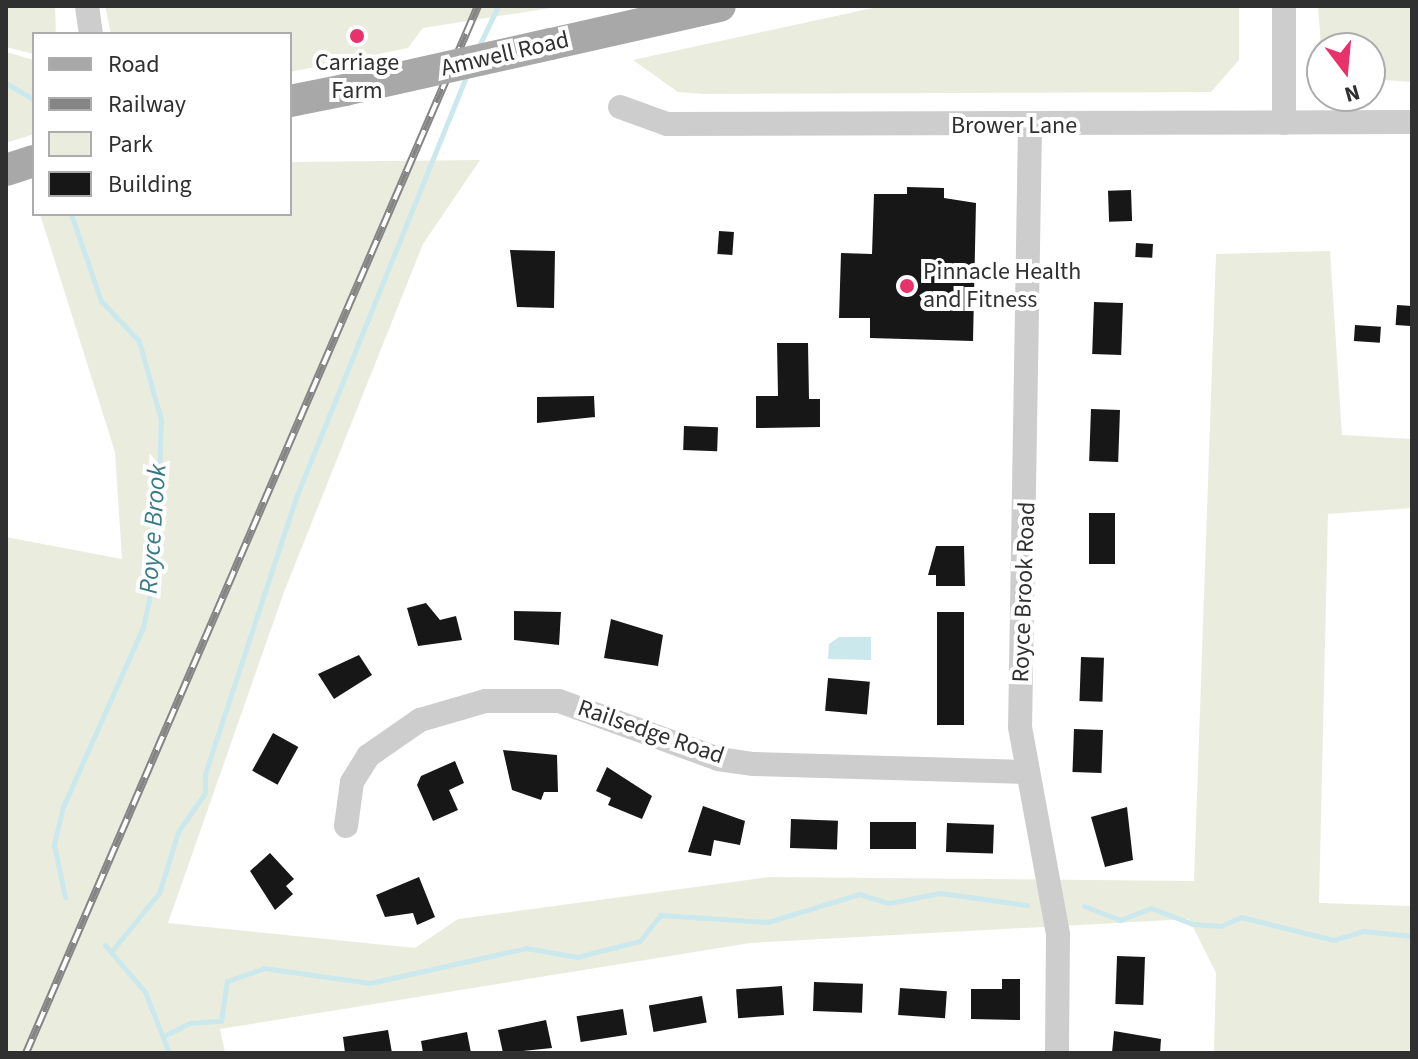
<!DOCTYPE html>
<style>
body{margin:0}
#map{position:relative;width:1418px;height:1059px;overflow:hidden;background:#fff;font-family:"Source Sans 3",sans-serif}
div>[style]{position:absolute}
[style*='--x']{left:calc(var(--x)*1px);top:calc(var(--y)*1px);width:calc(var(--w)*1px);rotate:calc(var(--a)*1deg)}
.green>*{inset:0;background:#eaedde}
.water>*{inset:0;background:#cbe8ed}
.stream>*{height:5px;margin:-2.5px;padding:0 2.5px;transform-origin:2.5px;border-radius:2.5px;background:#cbe8ed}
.building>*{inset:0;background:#171717;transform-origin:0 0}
.minor>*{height:24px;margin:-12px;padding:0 12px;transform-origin:12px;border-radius:12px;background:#cdcdcd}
.major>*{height:32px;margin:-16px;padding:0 16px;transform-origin:16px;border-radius:16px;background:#a8a8a8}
.rail>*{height:8px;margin-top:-4px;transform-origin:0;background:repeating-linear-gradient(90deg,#fff 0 15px,#858585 0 30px);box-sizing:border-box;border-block:2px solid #858585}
.major-bridge>*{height:32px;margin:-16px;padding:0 16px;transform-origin:16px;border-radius:16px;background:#a8a8a8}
.dots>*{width:22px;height:22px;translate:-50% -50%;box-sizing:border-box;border:4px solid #fff;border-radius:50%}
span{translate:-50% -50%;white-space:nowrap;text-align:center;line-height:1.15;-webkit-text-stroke:8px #fff;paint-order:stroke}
.street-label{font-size:24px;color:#303030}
.poi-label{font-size:24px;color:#303030}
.left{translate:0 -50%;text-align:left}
.water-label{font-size:26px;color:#387b87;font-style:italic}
.frame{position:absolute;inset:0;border:8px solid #303030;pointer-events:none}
.legend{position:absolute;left:32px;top:32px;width:260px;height:184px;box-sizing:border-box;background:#fff;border:2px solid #acacac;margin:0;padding:10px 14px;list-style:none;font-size:24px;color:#303030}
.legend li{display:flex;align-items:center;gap:16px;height:40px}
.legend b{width:40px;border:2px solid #acacac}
.north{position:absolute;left:1306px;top:32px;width:80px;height:80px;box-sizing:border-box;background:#fff;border:2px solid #acacac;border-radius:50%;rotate:164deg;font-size:22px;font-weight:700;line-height:32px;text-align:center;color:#303030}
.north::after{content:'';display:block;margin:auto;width:28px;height:36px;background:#e7326b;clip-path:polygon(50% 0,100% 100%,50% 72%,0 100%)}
</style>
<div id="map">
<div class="green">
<i style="clip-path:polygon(6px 6px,55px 6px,56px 34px,34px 34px,34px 54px,6px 47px)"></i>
<i style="clip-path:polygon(105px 6px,563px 6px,423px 28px,408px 48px,290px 72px,290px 34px,111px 34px)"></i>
<i style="clip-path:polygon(882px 6px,1239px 6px,1239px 60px,1211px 92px,703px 94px,678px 92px,633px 60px)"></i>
<i style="clip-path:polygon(1318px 6px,1412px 6px,1412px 82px,1370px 79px,1370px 48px,1322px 48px,1322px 59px)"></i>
<i style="clip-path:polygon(6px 52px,34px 60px,34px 134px,6px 143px)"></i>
<i style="clip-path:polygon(480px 160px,423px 244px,284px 592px,168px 923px,415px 948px,458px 919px,769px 877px,1194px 881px,1216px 254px,1330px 251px,1342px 435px,1412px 439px,1412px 508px,1328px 514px,1319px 903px,1412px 906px,1412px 1053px,1214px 1053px,1216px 973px,1189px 919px,750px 943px,220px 1029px,225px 1053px,6px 1053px,6px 537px,122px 559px,115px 452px,40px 214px,290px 214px,290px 162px)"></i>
</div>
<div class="water">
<i style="clip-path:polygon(839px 637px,871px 637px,871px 660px,828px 659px,829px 644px)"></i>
</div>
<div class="stream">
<i style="--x:478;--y:48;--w:47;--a:-64.5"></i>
<i style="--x:6;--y:83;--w:33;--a:31"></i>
<i style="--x:65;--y:897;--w:53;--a:-101.9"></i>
<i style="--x:54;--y:845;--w:37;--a:-77"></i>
<i style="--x:62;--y:809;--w:199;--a:-66"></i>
<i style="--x:143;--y:627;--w:60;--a:-77.6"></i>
<i style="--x:156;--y:568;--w:148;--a:-88.1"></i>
<i style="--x:161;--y:420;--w:82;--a:-105.6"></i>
<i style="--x:139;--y:341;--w:55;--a:-133.5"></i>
<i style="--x:101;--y:301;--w:92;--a:-109"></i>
<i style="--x:1084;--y:906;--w:39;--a:21"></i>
<i style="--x:1120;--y:920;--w:33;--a:-21"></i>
<i style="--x:1151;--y:908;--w:45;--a:20.9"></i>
<i style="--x:1193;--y:924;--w:28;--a:4"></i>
<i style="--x:1221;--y:926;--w:22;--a:-24"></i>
<i style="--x:1241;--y:917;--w:96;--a:13.9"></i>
<i style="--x:1334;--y:940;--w:30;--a:-17"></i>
<i style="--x:1363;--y:931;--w:49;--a:5.8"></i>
<i style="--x:105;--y:945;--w:62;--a:49.6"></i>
<i style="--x:145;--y:992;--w:66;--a:68.5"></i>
<i style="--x:111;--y:952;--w:76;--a:-50.9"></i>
<i style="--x:159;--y:893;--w:64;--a:-72.7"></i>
<i style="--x:178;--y:832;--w:47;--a:-55.3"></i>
<i style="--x:205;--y:793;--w:19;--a:-90"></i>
<i style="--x:205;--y:774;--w:294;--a:-71.8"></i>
<i style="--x:297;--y:495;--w:452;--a:-68"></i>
<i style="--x:166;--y:1035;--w:27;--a:-27"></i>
<i style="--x:190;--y:1023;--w:31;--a:-4"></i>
<i style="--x:221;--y:1021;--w:40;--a:-81.5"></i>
<i style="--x:227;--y:981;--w:39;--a:-19"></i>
<i style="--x:264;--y:968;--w:107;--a:8.1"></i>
<i style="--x:370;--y:983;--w:160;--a:-12.6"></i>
<i style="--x:526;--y:948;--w:52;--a:10"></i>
<i style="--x:577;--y:957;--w:65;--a:-14.3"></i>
<i style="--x:640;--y:941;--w:33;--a:-52"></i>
<i style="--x:660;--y:915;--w:108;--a:3.7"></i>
<i style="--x:768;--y:922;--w:95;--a:-17.1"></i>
<i style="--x:859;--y:894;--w:31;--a:17"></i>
<i style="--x:889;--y:903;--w:52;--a:-11.1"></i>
<i style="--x:940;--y:893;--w:88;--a:7.9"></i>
</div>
<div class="building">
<i style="clip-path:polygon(907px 187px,944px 188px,944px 198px,976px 203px,973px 341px,870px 338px,870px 318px,839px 318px,841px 253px,872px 254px,874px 194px,907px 194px)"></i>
<i style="left:1131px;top:190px;width:31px;height:23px;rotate:88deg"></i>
<i style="left:719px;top:231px;width:15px;height:23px;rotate:4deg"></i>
<i style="left:1136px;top:243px;width:17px;height:14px;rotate:3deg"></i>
<i style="clip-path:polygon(510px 250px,555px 251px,554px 308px,517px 307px)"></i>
<i style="left:1094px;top:302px;width:29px;height:52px;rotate:2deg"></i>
<i style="left:1397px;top:305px;width:15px;height:20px;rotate:4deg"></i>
<i style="left:1355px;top:325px;width:26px;height:16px;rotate:4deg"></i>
<i style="clip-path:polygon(777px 343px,808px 343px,809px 399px,820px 399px,820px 427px,756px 428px,756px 396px,778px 396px)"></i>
<i style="clip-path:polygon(594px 396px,595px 417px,537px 423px,537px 397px)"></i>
<i style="left:1091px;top:409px;width:29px;height:52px;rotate:2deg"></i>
<i style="left:684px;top:426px;width:34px;height:24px;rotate:2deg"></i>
<i style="left:1089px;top:513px;width:26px;height:51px"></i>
<i style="clip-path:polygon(936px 546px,964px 546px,965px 586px,936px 586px,936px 575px,928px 575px)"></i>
<i style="clip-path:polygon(426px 603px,440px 620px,456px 616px,462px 640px,418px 646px,407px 608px)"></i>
<i style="clip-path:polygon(514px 611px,561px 612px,559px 645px,514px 640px)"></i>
<i style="left:937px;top:612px;width:27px;height:113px"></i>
<i style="clip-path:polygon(611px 619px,663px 635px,658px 666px,604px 658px)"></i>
<i style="clip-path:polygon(359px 655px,372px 675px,334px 699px,318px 674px)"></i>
<i style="left:1081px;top:657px;width:23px;height:44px;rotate:2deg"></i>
<i style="left:828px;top:678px;width:42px;height:33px;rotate:5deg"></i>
<i style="left:1074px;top:729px;width:29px;height:43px;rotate:2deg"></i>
<i style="left:273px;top:733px;width:29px;height:43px;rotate:29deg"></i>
<i style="clip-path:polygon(503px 750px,557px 755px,558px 792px,544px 792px,541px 800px,512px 790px)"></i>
<i style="clip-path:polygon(455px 761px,464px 783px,449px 790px,458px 810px,433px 821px,417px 785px,421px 776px)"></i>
<i style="clip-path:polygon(607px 767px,652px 796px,642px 819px,608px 805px,611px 798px,596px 791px)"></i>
<i style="clip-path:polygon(703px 806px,745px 821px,740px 845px,714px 840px,711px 856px,688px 852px)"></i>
<i style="clip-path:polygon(1127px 807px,1133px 860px,1105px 867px,1091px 817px)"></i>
<i style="left:791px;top:819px;width:47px;height:29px;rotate:2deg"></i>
<i style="left:870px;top:822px;width:46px;height:27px"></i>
<i style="left:947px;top:823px;width:47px;height:29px;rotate:2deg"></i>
<i style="clip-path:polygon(270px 853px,294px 879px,286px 886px,293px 894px,275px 910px,250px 871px)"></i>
<i style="clip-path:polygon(419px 877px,435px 917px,417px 925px,413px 913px,385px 917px,376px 895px)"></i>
<i style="left:1117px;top:956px;width:28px;height:48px;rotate:2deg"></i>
<i style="clip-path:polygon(1002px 979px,1020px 979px,1020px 1020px,971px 1019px,971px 989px,1002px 989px)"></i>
<i style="left:814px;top:982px;width:49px;height:29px;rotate:2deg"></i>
<i style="left:782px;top:986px;width:29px;height:46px;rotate:86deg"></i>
<i style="left:900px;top:988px;width:47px;height:27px;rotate:4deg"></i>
<i style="left:702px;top:996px;width:27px;height:54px;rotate:80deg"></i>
<i style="left:623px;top:1009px;width:26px;height:47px;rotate:81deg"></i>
<i style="clip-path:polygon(546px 1020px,552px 1048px,503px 1053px,498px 1030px)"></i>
<i style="clip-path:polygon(388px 1030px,392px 1053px,345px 1053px,343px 1037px)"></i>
<i style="clip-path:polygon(1114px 1031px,1161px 1039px,1160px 1053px,1112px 1053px)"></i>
<i style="clip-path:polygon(467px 1032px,471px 1053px,423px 1053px,421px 1041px)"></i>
</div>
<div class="minor">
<i style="--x:87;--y:6;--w:28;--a:82"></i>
<i style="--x:1284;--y:6;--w:117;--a:90"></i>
<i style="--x:620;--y:107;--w:50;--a:19.9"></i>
<i style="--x:667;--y:124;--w:745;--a:-0.15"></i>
<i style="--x:1030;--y:127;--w:600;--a:90.95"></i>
<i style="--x:1020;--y:727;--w:211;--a:79.6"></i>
<i style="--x:1058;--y:935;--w:118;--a:90.5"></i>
<i style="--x:346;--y:826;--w:44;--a:-82.2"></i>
<i style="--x:352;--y:782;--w:31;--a:-58"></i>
<i style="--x:368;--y:756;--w:63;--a:-34.7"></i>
<i style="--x:420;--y:720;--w:68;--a:-16.3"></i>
<i style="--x:485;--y:701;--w:74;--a:0"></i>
<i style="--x:559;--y:701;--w:169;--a:20"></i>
<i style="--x:718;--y:759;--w:36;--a:8"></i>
<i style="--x:754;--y:764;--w:270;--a:1.7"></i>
</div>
<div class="major">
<i style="--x:551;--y:44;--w:173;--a:-12.7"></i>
<i style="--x:290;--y:101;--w:56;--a:-11.3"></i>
<i style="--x:6;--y:170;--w:29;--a:-18"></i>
</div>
<div class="rail">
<i style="--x:26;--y:1053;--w:1140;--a:-66.65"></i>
</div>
<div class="major-bridge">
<i style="--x:345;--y:90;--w:211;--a:-12.6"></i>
</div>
<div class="dots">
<i style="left:357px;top:36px;background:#e7326b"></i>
<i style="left:907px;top:286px;background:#e7326b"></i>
</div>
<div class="street-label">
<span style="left:505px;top:54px;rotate:-13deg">Amwell Road</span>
<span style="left:1014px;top:126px">Brower Lane</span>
<span style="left:1024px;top:592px;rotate:-88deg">Royce Brook Road</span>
<span style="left:651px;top:732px;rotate:19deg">Railsedge Road</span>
</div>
<div class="poi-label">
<span style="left:357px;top:77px">Carriage<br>Farm</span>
<span class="left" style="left:923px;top:286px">Pinnacle Health<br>and Fitness</span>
</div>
<div class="water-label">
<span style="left:153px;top:529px;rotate:-86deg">Royce Brook</span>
</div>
<div class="frame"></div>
<ul class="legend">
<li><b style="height:10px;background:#a8a8a8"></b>Road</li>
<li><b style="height:10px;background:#858585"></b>Railway</li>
<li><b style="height:22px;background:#eaedde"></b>Park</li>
<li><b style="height:22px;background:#171717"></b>Building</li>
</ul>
<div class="north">N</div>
</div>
